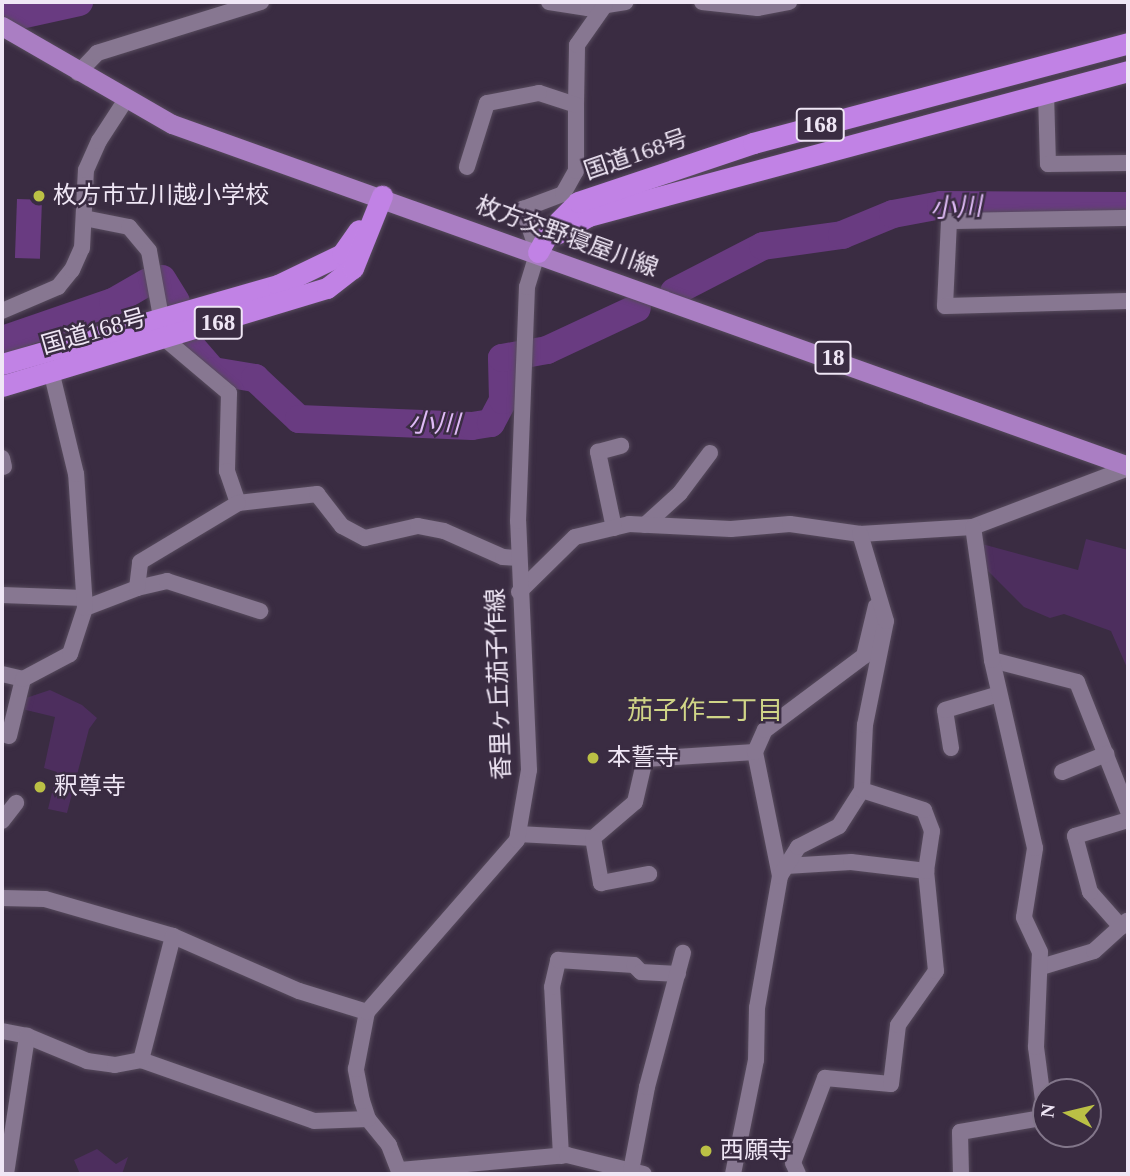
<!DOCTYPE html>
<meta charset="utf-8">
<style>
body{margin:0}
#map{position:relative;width:1130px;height:1176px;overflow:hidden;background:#3a2c42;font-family:"Times New Roman","Noto Sans JP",serif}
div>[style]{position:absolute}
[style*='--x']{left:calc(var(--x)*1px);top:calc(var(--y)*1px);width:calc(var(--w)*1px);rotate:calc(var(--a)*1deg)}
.green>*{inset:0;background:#4d2e5e}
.water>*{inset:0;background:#693b81;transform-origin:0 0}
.river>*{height:28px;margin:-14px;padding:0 14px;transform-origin:14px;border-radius:14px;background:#693b81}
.roads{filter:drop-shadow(0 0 2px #574b5d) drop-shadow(0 0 2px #574b5d)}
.minor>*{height:16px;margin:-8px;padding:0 8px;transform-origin:8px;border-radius:8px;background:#877791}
.major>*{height:19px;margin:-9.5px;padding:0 9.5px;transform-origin:9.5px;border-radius:9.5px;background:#aa7ec3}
.highway>*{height:21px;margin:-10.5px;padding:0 10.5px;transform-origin:10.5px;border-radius:10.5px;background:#c182e5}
.dots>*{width:19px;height:19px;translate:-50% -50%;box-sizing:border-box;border:4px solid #3a2c42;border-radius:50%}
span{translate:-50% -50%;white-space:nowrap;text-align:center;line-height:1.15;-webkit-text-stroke:5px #3a2c42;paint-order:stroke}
.shield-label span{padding:2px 5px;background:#3a2c42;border:2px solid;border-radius:5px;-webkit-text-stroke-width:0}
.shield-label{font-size:23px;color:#efe6f5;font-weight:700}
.street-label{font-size:24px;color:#efe6f5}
.poi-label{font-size:24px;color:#efe6f5}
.left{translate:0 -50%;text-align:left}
.water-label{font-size:26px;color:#dfbbf6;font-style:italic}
.neighbourhood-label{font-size:26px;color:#d0d587}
.frame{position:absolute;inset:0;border:4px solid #efe6f5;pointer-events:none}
.north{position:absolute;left:1032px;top:1078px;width:70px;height:70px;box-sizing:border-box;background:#3a2c42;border:2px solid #82768a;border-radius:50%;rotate:277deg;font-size:19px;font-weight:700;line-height:28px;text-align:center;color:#efe6f5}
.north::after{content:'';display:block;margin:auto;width:24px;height:32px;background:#bbc045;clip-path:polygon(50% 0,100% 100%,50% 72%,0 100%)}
</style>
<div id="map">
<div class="green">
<i style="clip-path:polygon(1086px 539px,1128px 550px,1128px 670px,1111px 631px,1064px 614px,1050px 618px,1024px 607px,985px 568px,982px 544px,1078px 570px)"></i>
<i style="clip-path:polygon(50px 690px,82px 705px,97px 718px,89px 729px,67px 813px,48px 809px,57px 772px,44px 768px,55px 717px,22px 709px,26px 698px)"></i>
<i style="clip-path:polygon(97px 1149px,116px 1164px,128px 1157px,122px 1174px,80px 1174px,74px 1160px)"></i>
</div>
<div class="water">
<i style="left:17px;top:199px;width:25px;height:59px;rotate:2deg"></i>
</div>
<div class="river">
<i style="--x:2;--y:19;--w:79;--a:-12.4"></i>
<i style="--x:162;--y:279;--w:26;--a:58"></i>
<i style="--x:674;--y:292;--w:100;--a:-27.3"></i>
<i style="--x:763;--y:246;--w:80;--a:-7.9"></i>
<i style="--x:842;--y:235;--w:55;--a:-22.4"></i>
<i style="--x:893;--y:214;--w:49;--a:-10.6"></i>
<i style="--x:941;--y:205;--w:187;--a:0.3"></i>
<i style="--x:2;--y:340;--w:117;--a:-18.9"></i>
<i style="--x:113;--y:302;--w:39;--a:-30"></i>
<i style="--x:192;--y:347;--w:32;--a:49"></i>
<i style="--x:213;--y:371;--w:43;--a:9.5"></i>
<i style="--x:255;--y:378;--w:60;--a:43"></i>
<i style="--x:299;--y:419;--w:173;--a:2.3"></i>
<i style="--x:472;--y:426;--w:19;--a:-9"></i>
<i style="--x:491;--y:423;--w:26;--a:-62"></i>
<i style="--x:503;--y:400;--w:42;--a:-91.4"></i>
<i style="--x:502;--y:358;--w:46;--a:-10.1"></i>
<i style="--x:547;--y:350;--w:99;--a:-25"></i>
</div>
<div class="roads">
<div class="minor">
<i style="--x:549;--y:2;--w:39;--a:9"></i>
<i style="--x:588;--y:8;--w:38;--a:-9"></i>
<i style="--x:702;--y:2;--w:56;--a:6.1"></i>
<i style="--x:758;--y:8;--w:32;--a:-11"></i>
<i style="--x:78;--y:73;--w:28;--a:-46"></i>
<i style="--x:97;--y:53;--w:172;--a:-17.3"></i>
<i style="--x:1046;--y:93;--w:71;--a:88.4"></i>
<i style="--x:1048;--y:164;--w:80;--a:-0.7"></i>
<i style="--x:576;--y:105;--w:60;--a:-89"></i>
<i style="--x:577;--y:45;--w:49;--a:-55"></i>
<i style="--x:84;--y:218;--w:46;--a:11.3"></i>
<i style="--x:129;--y:227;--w:31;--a:50"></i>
<i style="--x:149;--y:251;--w:89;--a:79.7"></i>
<i style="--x:165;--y:339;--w:84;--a:40.2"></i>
<i style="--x:229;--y:393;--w:78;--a:91.5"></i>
<i style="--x:227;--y:471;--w:34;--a:71"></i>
<i style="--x:238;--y:503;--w:80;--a:-6.5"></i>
<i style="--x:317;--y:494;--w:41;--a:52"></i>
<i style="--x:342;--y:526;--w:26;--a:28"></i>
<i style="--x:365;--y:538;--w:54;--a:-12.8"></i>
<i style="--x:418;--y:526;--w:26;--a:11"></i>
<i style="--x:444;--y:531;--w:64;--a:23.8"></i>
<i style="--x:503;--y:557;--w:16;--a:4"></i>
<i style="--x:1128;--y:218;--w:179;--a:179"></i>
<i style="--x:949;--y:221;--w:85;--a:92.7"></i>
<i style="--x:945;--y:306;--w:183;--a:-1.6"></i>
<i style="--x:2;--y:311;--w:61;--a:-23.2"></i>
<i style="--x:58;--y:287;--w:22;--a:-51"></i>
<i style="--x:72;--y:270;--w:24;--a:-66"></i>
<i style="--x:82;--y:248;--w:78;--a:-87.1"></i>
<i style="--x:86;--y:170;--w:32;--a:-66"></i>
<i style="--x:99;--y:141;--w:48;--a:-57"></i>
<i style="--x:2;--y:458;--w:9;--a:77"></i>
<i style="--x:645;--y:525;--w:47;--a:-42.4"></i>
<i style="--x:680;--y:493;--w:50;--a:-53.1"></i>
<i style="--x:614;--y:528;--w:78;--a:-101.9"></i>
<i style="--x:598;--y:452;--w:24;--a:-15"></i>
<i style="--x:137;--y:588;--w:31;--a:-13"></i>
<i style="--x:167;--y:581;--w:98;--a:17.9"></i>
<i style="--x:519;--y:592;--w:78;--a:-44.5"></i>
<i style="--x:575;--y:537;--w:56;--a:-13.5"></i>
<i style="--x:629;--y:524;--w:102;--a:2.8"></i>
<i style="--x:731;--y:529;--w:59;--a:-4.8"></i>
<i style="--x:790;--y:524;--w:71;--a:8.1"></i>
<i style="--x:860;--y:534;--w:113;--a:-3.5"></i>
<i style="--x:973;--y:527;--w:166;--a:-20.8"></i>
<i style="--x:2;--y:595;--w:82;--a:2.1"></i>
<i style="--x:85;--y:608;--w:56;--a:-21"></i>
<i style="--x:137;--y:588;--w:26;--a:-83"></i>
<i style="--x:140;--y:562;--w:114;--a:-31"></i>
<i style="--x:992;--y:660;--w:88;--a:14.5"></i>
<i style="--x:1077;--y:682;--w:139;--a:68.4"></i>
<i style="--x:2;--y:674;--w:22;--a:13"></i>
<i style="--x:9;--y:736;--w:59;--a:-76.2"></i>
<i style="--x:23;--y:679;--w:53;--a:-28"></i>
<i style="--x:70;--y:654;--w:48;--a:-71.9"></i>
<i style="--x:85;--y:608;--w:134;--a:-93.8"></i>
<i style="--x:76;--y:474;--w:106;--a:-103.6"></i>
<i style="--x:951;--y:748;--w:38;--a:-99"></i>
<i style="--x:945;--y:710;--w:56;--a:-16.5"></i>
<i style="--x:1062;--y:772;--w:48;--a:-22.2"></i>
<i style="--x:2;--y:821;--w:23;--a:-52"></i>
<i style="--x:518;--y:834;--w:75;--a:3.1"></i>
<i style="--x:593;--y:838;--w:55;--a:-40.6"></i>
<i style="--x:635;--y:802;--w:44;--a:-76.9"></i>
<i style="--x:645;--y:759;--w:110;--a:-3.6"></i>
<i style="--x:593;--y:838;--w:46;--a:79.9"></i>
<i style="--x:601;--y:883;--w:49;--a:-10.6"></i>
<i style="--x:786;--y:866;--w:65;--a:-3.5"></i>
<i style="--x:851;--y:862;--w:76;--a:6.8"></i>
<i style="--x:780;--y:876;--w:126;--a:-101.4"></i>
<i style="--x:755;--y:752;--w:24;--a:-66"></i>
<i style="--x:765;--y:730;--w:124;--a:-36.8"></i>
<i style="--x:864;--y:656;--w:51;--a:-76.5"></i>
<i style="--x:2;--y:898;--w:43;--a:1.3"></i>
<i style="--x:45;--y:899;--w:133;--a:16.1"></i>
<i style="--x:173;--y:936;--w:137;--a:23.6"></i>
<i style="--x:299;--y:991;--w:71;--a:17.2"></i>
<i style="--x:1121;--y:927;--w:47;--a:-131.5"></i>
<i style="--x:1090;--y:892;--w:58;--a:-105"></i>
<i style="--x:1075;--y:836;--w:55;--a:-16.8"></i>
<i style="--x:1041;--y:967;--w:55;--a:-16.8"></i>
<i style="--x:1094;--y:951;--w:45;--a:-42.3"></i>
<i style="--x:2;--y:1031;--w:25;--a:11"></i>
<i style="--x:27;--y:1036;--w:65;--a:22.6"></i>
<i style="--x:87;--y:1061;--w:28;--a:8"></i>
<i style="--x:115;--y:1065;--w:26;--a:-11"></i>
<i style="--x:141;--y:1060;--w:183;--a:19.4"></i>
<i style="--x:314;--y:1121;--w:54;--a:-2.1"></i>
<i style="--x:141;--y:1060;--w:128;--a:-75.5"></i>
<i style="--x:561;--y:1156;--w:169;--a:-93"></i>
<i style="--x:552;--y:987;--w:28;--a:-77"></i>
<i style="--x:558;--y:960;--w:76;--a:3.8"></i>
<i style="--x:634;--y:965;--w:10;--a:45"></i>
<i style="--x:641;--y:972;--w:37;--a:3"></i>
<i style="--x:400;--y:1170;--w:168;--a:-5.1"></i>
<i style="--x:567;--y:1155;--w:79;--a:13.9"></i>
<i style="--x:631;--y:1171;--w:86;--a:-79.2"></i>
<i style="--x:647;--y:1087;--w:139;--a:-75"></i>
<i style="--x:6;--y:1174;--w:140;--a:-81.3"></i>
<i style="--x:400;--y:1174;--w:31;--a:-111"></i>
<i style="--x:389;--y:1145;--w:33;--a:-129"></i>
<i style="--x:368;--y:1119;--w:19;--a:-108"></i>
<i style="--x:362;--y:1101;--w:33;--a:-101"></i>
<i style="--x:356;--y:1069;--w:58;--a:-79.1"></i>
<i style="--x:367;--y:1012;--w:228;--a:-48.9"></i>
<i style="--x:517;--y:840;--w:71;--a:-80.3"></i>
<i style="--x:529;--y:770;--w:249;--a:-92.5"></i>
<i style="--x:518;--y:521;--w:234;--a:-87.8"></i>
<i style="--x:527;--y:287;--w:37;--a:-73"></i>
<i style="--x:538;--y:252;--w:46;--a:-109.2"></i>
<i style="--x:523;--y:209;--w:43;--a:-20.6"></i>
<i style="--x:563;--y:194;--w:26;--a:-61"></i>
<i style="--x:576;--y:171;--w:66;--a:-90"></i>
<i style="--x:576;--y:105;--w:39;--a:-162"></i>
<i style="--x:539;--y:93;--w:53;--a:169.1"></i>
<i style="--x:487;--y:103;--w:67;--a:107.4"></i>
<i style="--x:733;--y:1174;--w:116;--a:-78.6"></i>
<i style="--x:756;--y:1060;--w:52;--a:-88.9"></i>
<i style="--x:757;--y:1008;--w:134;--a:-80.1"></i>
<i style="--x:780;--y:876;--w:34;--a:-58"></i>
<i style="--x:798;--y:847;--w:46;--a:-27.1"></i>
<i style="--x:839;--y:826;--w:43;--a:-57.4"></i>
<i style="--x:862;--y:790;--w:65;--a:-87.4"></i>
<i style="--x:865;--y:725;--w:106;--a:-78.6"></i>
<i style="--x:886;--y:621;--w:91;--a:-106.6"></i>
<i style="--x:798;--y:1174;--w:12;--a:-114"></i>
<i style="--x:793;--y:1163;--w:91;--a:-69.4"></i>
<i style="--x:825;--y:1078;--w:66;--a:5.2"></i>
<i style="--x:891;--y:1084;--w:59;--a:-83.2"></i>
<i style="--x:898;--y:1025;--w:66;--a:-54.9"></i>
<i style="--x:936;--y:971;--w:100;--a:-95.7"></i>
<i style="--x:926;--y:871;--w:40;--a:-81.5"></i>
<i style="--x:932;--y:831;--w:22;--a:-111"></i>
<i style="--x:924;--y:810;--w:65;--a:-162.1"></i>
<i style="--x:961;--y:1174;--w:42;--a:-91.4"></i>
<i style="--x:960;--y:1132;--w:82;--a:-9.8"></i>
<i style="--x:1041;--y:1118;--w:10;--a:-73"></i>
<i style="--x:1044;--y:1108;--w:62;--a:-97.5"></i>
<i style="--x:1036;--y:1047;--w:95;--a:-87.6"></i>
<i style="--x:1040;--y:952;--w:38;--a:-115"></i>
<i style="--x:1024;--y:917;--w:70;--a:-80.9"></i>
<i style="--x:1035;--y:848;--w:193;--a:-102.9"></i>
<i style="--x:992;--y:660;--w:134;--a:-98.1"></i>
</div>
<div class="major">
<i style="--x:2;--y:26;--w:196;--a:30"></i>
<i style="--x:172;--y:124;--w:1015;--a:19.68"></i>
</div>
<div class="highway">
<i style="--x:556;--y:234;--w:37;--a:-29"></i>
<i style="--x:588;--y:216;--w:559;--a:-15.03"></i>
<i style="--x:538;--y:252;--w:26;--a:-61"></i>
<i style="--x:551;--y:229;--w:38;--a:-45"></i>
<i style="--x:578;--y:202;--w:185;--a:-18.6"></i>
<i style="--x:753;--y:143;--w:388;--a:-14.9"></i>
<i style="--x:2;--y:364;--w:287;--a:-16"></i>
<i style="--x:278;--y:285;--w:71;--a:-25.8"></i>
<i style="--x:342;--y:254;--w:29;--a:-55"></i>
<i style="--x:2;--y:386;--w:339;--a:-16.8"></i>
<i style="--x:327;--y:288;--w:33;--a:-38"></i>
<i style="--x:353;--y:268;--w:78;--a:-68.1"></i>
</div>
</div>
<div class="dots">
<i style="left:39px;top:196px;background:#bbc045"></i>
<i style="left:593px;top:758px;background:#bbc045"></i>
<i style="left:40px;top:787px;background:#bbc045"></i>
<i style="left:706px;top:1151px;background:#bbc045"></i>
</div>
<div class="shield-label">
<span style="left:820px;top:125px">168</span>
<span style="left:218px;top:323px">168</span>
<span style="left:833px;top:358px">18</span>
</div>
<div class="street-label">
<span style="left:636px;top:155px;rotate:-19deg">国道168号</span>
<span style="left:567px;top:237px;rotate:20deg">枚方交野寝屋川線</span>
<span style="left:94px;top:332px;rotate:-16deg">国道168号</span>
<span style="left:499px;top:684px;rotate:-92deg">香里ヶ丘茄子作線</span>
</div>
<div class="poi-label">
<span class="left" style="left:53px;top:196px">枚方市立川越小学校</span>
<span class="left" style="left:607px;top:758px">本誓寺</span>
<span class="left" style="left:54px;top:787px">釈尊寺</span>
<span class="left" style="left:720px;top:1151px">西願寺</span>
</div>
<div class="water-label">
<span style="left:956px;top:208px;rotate:-3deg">小川</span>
<span style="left:434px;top:424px;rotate:2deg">小川</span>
</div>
<div class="neighbourhood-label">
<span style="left:705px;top:711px">茄子作二丁目</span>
</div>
<div class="frame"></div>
<div class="north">N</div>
</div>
